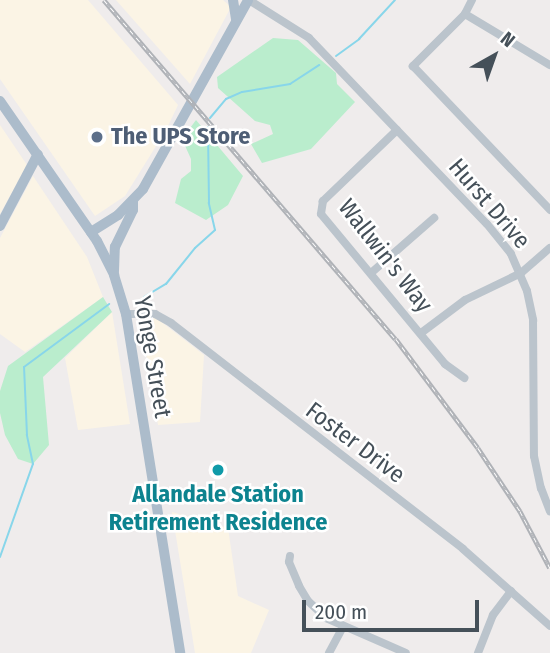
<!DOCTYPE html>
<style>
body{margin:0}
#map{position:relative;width:550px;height:653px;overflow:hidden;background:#efecec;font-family:"Fira Sans Condensed",sans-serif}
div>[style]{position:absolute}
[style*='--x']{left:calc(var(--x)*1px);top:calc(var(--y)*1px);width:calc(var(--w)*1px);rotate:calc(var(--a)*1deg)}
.commercial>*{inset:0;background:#fbf4e5}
.green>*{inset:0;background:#baedcd}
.stream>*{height:2px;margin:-1px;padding:0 1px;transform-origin:1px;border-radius:1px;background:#88d6ea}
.minor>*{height:8px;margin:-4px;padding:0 4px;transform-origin:4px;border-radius:4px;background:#bbc4cc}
.major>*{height:10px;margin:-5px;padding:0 5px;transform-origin:5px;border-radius:5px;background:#acbccb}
.rail>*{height:4.5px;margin-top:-2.25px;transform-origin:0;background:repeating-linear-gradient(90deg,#fff 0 5px,#afb2b7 0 10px);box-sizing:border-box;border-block:2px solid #afb2b7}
.dots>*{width:19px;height:19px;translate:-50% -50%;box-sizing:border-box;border:4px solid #fff;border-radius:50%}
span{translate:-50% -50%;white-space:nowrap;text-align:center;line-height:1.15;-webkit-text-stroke:5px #fff;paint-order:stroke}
.service-label{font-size:24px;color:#4e5e75;font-weight:700}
.left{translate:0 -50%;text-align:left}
.street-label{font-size:24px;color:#455059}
.culture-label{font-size:24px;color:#0d838f;font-weight:700}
.north{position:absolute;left:459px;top:21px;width:70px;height:70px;-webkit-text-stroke:5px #fff;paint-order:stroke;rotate:40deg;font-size:19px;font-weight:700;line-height:28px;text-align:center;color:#455059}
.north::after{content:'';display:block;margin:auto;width:24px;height:32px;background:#455059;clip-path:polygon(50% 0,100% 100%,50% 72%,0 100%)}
.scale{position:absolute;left:302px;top:600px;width:177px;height:32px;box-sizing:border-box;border:4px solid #455059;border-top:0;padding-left:9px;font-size:21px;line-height:24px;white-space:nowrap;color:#455059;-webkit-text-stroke:5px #fff;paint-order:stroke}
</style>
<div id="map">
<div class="commercial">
<i style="clip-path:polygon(0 0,88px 0,178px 105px,166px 130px,125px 196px,95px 216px,0 79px)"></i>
<i style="clip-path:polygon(116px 0,223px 0,231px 7px,190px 84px)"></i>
<i style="clip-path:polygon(0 125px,27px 165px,0 214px)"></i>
<i style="clip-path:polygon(33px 176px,87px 257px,103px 297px,25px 352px,0 334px,0 238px)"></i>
<i style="clip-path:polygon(112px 312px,130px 424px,78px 430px,65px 358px)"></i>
<i style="clip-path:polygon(140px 317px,155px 317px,204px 355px,200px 422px,158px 425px)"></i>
<i style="clip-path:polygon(172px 512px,228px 528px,238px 596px,269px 610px,251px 653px,195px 653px)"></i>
</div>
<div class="green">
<i style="clip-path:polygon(273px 38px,298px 40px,336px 73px,337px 84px,355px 102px,311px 149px,262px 163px,251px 144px,273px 134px,270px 125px,255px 121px,218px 88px,217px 77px)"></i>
<i style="clip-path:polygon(196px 120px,243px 176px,228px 205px,206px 220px,175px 203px,181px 179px,191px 171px,191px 159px,182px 139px)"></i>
<i style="clip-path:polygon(103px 297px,112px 312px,43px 377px,49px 445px,33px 464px,18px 459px,5px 435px,0 413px,0 391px,8px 366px)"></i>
</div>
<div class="stream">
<i style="--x:336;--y:56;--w:29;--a:-36"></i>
<i style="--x:359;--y:39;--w:53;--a:-47.3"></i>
<i style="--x:210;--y:118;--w:25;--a:-50"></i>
<i style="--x:226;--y:99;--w:17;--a:-24"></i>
<i style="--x:242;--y:92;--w:49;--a:-9.5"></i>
<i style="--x:290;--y:84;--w:35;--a:-33"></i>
<i style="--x:144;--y:297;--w:26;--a:-31"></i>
<i style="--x:166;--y:284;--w:46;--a:-51.1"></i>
<i style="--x:195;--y:248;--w:27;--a:-42"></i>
<i style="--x:215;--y:230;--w:28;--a:-103"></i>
<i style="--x:209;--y:203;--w:76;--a:-90.8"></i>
<i style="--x:0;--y:557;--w:99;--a:-70.5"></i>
<i style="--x:33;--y:464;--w:30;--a:-102"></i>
<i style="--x:27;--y:435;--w:68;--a:-92.5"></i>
<i style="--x:24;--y:367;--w:106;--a:-36.5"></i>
</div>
<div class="minor">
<i style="--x:249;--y:0;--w:71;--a:32.3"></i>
<i style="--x:309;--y:38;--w:257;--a:46.3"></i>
<i style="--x:487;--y:224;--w:38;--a:51"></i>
<i style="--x:511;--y:254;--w:40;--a:66.6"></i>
<i style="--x:527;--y:291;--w:30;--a:78"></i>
<i style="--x:533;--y:320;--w:136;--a:89.6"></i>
<i style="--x:534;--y:456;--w:33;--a:78"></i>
<i style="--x:541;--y:488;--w:25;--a:69"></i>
<i style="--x:472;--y:0;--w:16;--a:117"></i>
<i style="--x:465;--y:14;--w:74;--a:135"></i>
<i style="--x:413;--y:66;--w:199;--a:46.4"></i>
<i style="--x:465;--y:14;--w:99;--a:31"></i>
<i style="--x:397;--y:130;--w:103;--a:136.2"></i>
<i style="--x:323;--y:201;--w:13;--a:99"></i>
<i style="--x:321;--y:214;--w:195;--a:50.4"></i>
<i style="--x:445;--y:364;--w:24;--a:36"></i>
<i style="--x:371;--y:273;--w:84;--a:-41.1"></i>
<i style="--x:126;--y:314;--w:29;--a:0"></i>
<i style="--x:155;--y:314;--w:18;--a:29"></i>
<i style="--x:171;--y:323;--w:369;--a:37.7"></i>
<i style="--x:463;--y:549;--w:116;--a:41.5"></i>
<i style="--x:421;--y:333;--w:55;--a:-36.9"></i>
<i style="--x:465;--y:300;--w:62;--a:-25.7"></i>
<i style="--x:521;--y:273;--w:38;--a:-41"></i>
<i style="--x:290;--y:556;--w:6;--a:99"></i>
<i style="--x:289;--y:562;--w:26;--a:67"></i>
<i style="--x:299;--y:586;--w:17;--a:59"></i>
<i style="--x:308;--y:601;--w:25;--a:43"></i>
<i style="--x:326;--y:618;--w:87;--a:23.6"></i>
<i style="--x:329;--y:653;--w:30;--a:-62"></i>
<i style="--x:478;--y:653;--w:41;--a:-68.5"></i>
<i style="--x:493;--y:615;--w:30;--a:-53"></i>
</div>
<div class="major">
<i style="--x:233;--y:0;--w:20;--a:81"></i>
<i style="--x:0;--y:101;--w:170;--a:55.3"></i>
<i style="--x:97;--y:241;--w:38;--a:63"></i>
<i style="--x:114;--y:275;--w:41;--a:72.9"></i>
<i style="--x:126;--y:314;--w:343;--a:80.9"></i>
<i style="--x:0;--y:226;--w:81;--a:-62.2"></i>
<i style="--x:91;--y:232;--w:32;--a:-32"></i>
<i style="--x:118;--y:215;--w:36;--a:-46"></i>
<i style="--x:143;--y:189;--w:216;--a:-60.9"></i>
<i style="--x:114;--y:271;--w:24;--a:-88"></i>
<i style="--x:115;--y:247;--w:41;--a:-64.1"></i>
<i style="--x:133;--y:210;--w:9;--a:-90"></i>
</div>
<div class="rail">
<i style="--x:104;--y:0;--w:447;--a:49.3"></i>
<i style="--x:396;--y:339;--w:136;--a:53"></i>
<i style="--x:478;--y:448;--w:76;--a:56.3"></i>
<i style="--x:520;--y:511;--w:64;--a:62.2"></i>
</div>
<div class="dots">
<i style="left:97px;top:137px;background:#5c6f8a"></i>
<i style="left:218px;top:470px;background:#0f9aa8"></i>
</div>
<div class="service-label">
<span class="left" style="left:111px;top:137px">The UPS Store</span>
</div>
<div class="street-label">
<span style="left:489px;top:204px;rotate:49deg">Hurst Drive</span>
<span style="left:385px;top:256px;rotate:52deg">Wallwin's Way</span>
<span style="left:152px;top:357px;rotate:80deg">Yonge Street</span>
<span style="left:355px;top:443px;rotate:37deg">Foster Drive</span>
</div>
<div class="culture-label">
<span style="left:218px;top:509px">Allandale Station<br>Retirement Residence</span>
</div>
<div class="north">N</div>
<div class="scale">200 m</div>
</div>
